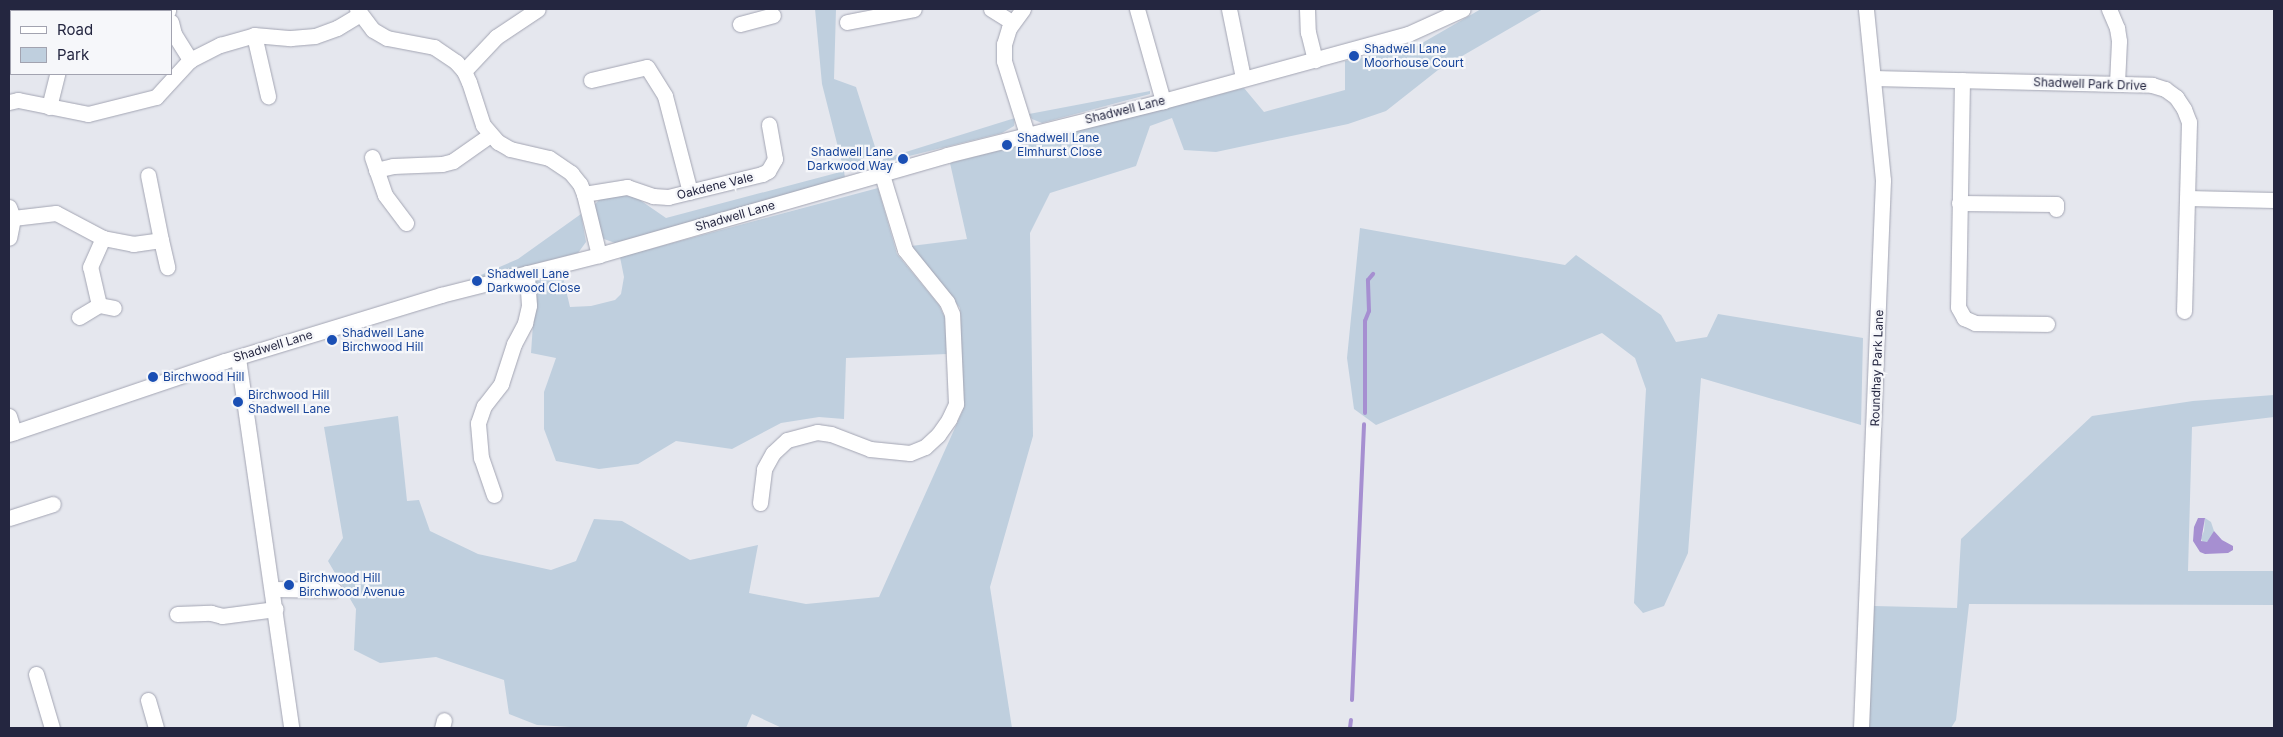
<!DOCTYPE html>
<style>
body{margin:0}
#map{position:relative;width:2283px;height:737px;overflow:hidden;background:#e5e7ee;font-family:Inter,sans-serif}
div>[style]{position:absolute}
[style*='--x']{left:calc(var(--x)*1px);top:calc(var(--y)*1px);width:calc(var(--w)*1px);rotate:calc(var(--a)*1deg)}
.green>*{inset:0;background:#bfcfde}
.water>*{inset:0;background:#a68fd1}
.stream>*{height:4px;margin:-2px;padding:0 2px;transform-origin:2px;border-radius:2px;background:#a68fd1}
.roads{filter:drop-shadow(0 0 1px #a3a5b3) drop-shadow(0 0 1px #a3a5b3)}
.minor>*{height:15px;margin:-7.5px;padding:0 7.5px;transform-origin:7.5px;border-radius:7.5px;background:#fff}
.dots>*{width:14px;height:14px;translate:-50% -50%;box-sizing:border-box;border:2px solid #f6f7fa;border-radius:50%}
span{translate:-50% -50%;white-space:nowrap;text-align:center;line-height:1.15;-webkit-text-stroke:4.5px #f6f7fa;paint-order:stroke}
.transit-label{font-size:12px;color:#164399}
.left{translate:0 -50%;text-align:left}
.right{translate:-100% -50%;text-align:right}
.street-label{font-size:12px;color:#242640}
.frame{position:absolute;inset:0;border:10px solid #242640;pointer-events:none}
.legend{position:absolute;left:10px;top:10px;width:162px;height:65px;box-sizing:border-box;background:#f6f7fa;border:1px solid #a2a3b0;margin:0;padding:6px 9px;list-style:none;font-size:15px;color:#242640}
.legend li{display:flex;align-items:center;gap:10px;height:25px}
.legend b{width:25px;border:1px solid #a2a3b0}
</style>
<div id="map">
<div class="green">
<i style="clip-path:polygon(815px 9px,836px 9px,834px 79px,856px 87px,876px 150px,844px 171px,845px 178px,615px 243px,604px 239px,600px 234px,593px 206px,600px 199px,622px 194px,637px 198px,666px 218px,844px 171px,822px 84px)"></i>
<i style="clip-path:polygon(1481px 9px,1543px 9px,1438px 70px,1386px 111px,1348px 124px,1216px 152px,1184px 150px,1172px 118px,1150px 126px,1136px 166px,1050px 193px,1030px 233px,1033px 436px,990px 587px,1012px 728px,782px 728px,752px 714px,746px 728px,587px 728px,537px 725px,509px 714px,504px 680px,436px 657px,380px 663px,354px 650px,356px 609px,328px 561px,343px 538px,324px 427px,398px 416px,407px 501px,419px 500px,430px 531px,478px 554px,551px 570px,576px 561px,594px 519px,622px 521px,690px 560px,758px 545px,749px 593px,806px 604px,879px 597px,963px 410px,960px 308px,911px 246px,967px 239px,950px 163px,1244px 88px,1264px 112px,1345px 90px,1345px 61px,1417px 46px)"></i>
<i style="clip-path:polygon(1150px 91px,1150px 94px,1042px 123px,1032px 119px,1029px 114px)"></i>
<i style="clip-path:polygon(1015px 118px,1014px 126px,1002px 133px,881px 163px,880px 160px)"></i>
<i style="clip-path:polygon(878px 188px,897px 254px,939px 305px,945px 318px,947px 354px,846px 358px,844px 419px,819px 417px,781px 423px,732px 449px,676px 441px,638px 464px,599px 469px,556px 461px,544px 429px,544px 392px,556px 358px,531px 353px,536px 280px,562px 273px,570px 307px,591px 306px,615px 300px,621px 294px,624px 277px,620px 257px)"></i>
<i style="clip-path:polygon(581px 214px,586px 242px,578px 253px,467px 281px,518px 259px)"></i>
<i style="clip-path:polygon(1360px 228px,1565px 265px,1576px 255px,1661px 315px,1676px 342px,1707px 337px,1718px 314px,1863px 338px,1861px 425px,1701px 378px,1688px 553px,1664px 606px,1643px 613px,1634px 603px,1646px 389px,1635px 358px,1602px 333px,1376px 425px,1354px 409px,1347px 358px)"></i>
<i style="clip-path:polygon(2274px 395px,2274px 417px,2192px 427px,2188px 571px,2274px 571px,2274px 605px,1969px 604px,1956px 720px,1951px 728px,1869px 728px,1874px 606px,1957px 608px,1961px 539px,2092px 416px,2193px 401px)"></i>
<i style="clip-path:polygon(2205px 518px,2211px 522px,2214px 531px,2213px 537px,2207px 542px,2203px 543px,2201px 538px,2204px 531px)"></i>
</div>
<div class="water">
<i style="clip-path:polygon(2198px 518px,2205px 518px,2201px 541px,2207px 542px,2214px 531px,2222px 540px,2233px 546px,2233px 550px,2228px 553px,2205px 554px,2200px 552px,2193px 541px,2194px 527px)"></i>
</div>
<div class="stream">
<i style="--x:1365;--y:413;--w:92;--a:-90"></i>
<i style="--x:1365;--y:321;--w:11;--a:-68"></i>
<i style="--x:1369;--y:311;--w:31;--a:-92"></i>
<i style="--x:1368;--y:280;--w:8;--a:-50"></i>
<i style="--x:1352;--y:700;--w:276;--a:-87.5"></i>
<i style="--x:1350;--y:728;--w:8;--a:-83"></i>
</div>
<div class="roads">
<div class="minor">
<i style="--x:168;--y:9;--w:2;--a:90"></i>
<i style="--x:357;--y:9;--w:26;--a:53"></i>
<i style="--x:373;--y:30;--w:16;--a:30"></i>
<i style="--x:387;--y:38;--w:48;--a:10.8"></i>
<i style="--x:434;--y:47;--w:27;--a:34"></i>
<i style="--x:456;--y:62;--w:12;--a:48"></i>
<i style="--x:464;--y:71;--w:12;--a:66"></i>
<i style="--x:469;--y:82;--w:45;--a:72"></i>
<i style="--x:483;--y:125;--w:23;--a:49"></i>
<i style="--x:498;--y:142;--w:14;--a:30"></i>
<i style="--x:510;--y:149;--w:40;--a:13"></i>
<i style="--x:549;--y:158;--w:27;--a:34"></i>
<i style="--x:571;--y:173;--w:14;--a:51"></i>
<i style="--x:580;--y:184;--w:11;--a:68"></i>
<i style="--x:584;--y:194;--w:63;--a:76.2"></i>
<i style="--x:991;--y:9;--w:25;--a:32"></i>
<i style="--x:1023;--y:9;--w:24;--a:126"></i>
<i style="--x:1009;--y:28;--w:17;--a:107"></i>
<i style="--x:1004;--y:44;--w:17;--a:90"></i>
<i style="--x:1004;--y:61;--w:77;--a:72.5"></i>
<i style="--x:1137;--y:9;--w:96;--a:74.2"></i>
<i style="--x:1229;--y:9;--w:70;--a:78.5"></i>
<i style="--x:1307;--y:9;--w:23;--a:88"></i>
<i style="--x:1308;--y:32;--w:29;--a:76"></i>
<i style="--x:2109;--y:9;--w:21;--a:67"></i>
<i style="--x:2117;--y:28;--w:13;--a:81"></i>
<i style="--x:2119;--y:41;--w:43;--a:92.7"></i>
<i style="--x:171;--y:22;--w:12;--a:76"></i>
<i style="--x:174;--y:34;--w:31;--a:58"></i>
<i style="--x:847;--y:22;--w:68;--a:-11"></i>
<i style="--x:740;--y:24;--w:34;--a:-15"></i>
<i style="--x:254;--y:35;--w:63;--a:77.1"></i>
<i style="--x:464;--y:71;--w:47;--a:-46.7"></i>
<i style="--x:496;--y:37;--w:50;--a:-33.7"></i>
<i style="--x:1873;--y:78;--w:279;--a:1.4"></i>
<i style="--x:2152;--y:85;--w:14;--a:17"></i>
<i style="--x:2165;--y:89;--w:14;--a:36"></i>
<i style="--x:2176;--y:97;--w:14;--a:56"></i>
<i style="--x:2184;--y:109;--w:14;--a:69"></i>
<i style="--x:2189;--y:122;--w:189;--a:91.5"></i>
<i style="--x:591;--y:80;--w:57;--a:-13.1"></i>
<i style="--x:647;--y:67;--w:34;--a:58"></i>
<i style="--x:665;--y:96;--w:99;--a:75.4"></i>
<i style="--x:1962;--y:80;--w:227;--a:91"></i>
<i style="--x:1958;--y:307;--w:13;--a:61"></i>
<i style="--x:1964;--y:318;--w:12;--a:24"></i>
<i style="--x:1975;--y:323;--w:72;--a:0.8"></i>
<i style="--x:9;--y:102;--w:9;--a:-13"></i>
<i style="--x:18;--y:100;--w:71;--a:11.3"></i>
<i style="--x:88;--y:114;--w:70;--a:-14"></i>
<i style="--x:156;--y:97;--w:50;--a:-47.4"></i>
<i style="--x:190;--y:60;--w:34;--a:-27"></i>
<i style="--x:220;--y:45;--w:35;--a:-16"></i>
<i style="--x:254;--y:35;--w:37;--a:5"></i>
<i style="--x:291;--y:38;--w:24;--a:-5"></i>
<i style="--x:315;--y:36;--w:23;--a:-20"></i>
<i style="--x:337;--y:28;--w:26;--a:-31"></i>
<i style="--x:49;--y:107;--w:34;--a:-76"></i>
<i style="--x:372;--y:157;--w:40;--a:71.1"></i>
<i style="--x:385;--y:195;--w:35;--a:53"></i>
<i style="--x:376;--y:170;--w:17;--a:-13"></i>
<i style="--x:393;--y:166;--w:49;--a:-2.3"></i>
<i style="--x:442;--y:164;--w:11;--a:-15"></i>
<i style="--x:453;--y:161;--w:45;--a:-35.1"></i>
<i style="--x:584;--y:194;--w:44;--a:-9.2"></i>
<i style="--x:627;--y:187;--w:28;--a:19"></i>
<i style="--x:653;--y:196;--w:15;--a:4"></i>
<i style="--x:668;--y:197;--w:97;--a:-13.7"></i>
<i style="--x:762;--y:174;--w:7;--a:-27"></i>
<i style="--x:768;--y:171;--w:14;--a:-60"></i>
<i style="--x:775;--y:159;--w:35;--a:-100"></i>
<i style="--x:2187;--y:198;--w:87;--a:1.3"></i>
<i style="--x:1959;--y:203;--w:97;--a:0.6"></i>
<i style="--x:2056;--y:204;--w:5;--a:90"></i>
<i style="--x:9;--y:207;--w:12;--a:70"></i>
<i style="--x:13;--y:218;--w:20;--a:101"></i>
<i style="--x:13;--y:218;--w:43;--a:-6.6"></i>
<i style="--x:56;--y:213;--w:53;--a:28"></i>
<i style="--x:103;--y:238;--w:31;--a:11"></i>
<i style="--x:133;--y:244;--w:28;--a:-8"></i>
<i style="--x:161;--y:240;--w:66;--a:-101.3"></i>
<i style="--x:161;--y:240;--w:28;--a:77"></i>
<i style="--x:99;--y:305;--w:15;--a:11"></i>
<i style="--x:79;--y:317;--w:23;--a:-31"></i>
<i style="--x:99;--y:305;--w:39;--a:-103"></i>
<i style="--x:90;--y:267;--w:32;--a:-66"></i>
<i style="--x:238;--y:358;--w:374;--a:81.8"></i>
<i style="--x:9;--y:416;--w:17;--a:73"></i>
<i style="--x:9;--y:434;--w:228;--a:-18.7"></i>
<i style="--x:225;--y:361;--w:226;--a:-17"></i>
<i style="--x:441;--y:295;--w:163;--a:-14.2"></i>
<i style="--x:599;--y:255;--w:362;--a:-16"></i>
<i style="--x:947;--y:155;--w:223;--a:-14"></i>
<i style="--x:1163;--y:101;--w:254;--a:-15.3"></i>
<i style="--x:1408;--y:34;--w:60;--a:-24.4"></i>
<i style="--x:494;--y:495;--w:39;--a:-109"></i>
<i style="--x:481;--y:458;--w:35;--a:-95"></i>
<i style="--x:478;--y:423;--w:18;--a:-71"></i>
<i style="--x:484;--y:406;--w:28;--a:-52"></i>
<i style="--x:501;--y:384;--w:42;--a:-72"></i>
<i style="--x:514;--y:344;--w:24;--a:-62"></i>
<i style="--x:525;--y:323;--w:18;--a:-77"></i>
<i style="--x:529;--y:305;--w:32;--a:-94"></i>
<i style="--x:760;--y:503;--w:34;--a:-83"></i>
<i style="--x:764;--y:469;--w:18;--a:-61"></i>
<i style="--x:773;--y:453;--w:19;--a:-43"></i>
<i style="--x:787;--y:440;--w:31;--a:-15"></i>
<i style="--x:817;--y:432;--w:14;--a:8"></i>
<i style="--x:831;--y:434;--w:42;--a:21"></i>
<i style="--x:870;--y:449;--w:40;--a:5.7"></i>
<i style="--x:910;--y:453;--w:16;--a:-22"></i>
<i style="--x:925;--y:447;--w:18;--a:-43"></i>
<i style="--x:938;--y:435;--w:19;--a:-55"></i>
<i style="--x:949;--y:419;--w:17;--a:-65"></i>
<i style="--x:956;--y:404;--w:90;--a:-92.5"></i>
<i style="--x:952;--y:314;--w:13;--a:-113"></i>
<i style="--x:947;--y:302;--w:67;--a:-128.9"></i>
<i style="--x:905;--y:250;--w:78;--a:-107"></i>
<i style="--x:9;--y:518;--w:46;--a:-17.7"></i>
<i style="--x:273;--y:589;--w:61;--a:0.9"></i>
<i style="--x:177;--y:614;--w:34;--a:-2"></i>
<i style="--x:211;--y:613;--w:11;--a:15"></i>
<i style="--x:222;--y:616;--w:54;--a:-7.4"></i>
<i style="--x:36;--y:674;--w:56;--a:73.5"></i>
<i style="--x:148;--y:700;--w:29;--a:74"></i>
<i style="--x:442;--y:728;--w:8;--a:-76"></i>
<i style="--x:1861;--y:728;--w:548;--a:-87.7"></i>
<i style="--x:1883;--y:180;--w:172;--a:-95.7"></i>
</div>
</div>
<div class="dots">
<i style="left:1354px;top:56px;background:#1a4fb4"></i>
<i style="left:1007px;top:145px;background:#1a4fb4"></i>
<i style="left:903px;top:159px;background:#1a4fb4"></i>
<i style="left:477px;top:281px;background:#1a4fb4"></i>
<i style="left:332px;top:340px;background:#1a4fb4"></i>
<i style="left:153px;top:377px;background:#1a4fb4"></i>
<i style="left:238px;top:402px;background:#1a4fb4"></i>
<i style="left:289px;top:585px;background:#1a4fb4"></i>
</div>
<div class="transit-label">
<span class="left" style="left:1364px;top:56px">Shadwell Lane<br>Moorhouse Court</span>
<span class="left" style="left:1017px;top:145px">Shadwell Lane<br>Elmhurst Close</span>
<span class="right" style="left:893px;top:159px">Shadwell Lane<br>Darkwood Way</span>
<span class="left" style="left:487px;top:281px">Shadwell Lane<br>Darkwood Close</span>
<span class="left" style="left:342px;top:340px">Shadwell Lane<br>Birchwood Hill</span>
<span class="left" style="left:163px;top:377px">Birchwood Hill</span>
<span class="left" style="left:248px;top:402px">Birchwood Hill<br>Shadwell Lane</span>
<span class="left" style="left:299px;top:585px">Birchwood Hill<br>Birchwood Avenue</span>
</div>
<div class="street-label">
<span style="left:2090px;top:84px;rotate:2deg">Shadwell Park Drive</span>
<span style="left:1125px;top:110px;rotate:-14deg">Shadwell Lane</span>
<span style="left:715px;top:186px;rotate:-14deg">Oakdene Vale</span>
<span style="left:735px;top:216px;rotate:-16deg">Shadwell Lane</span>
<span style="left:273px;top:346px;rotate:-17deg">Shadwell Lane</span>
<span style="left:1877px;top:368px;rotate:-88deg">Roundhay Park Lane</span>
</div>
<div class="frame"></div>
<ul class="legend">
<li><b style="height:6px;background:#fff"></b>Road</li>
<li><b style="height:14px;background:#bfcfde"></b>Park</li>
</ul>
</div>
